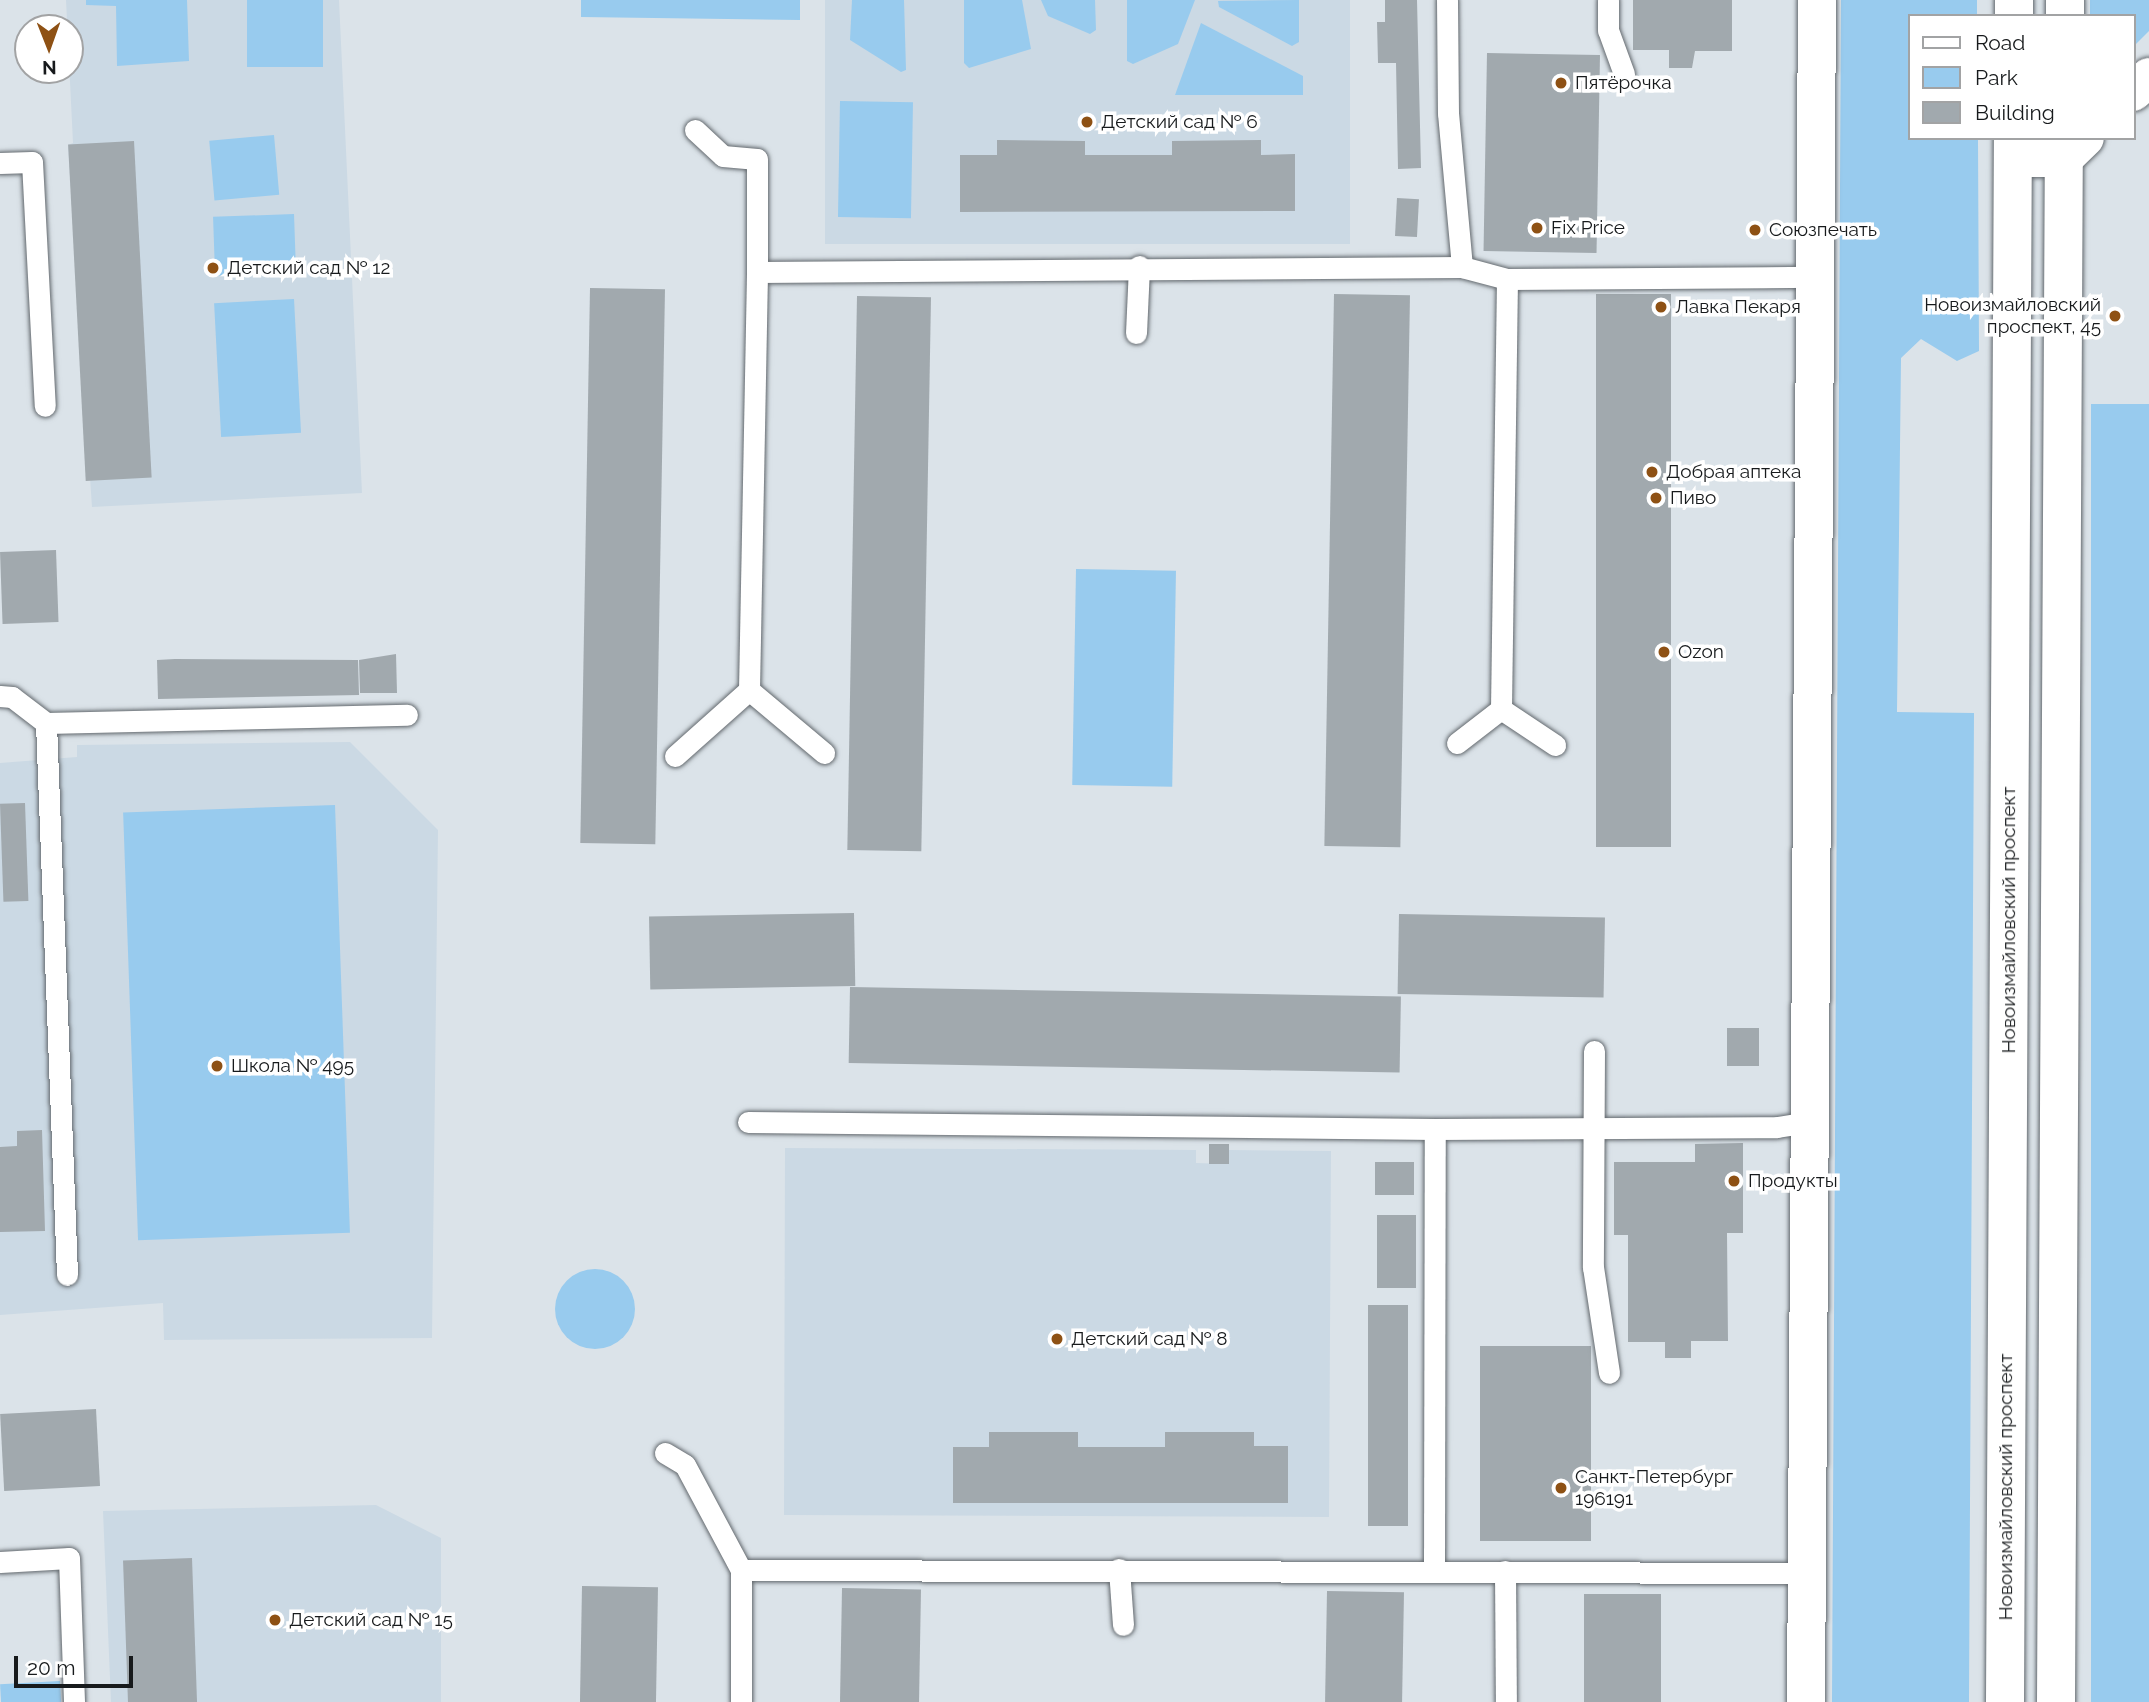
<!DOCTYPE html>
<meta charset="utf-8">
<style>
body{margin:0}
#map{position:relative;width:2149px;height:1702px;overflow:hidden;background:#dbe3e9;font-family:Raleway,sans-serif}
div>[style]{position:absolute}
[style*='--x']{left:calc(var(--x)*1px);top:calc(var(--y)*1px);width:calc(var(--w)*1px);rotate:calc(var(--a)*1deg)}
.built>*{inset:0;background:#cbd9e4;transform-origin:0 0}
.green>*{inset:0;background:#98cbee;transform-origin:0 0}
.round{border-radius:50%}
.building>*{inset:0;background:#a1a9ae;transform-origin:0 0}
.roads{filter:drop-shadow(0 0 2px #63696e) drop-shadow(0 0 2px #63696e)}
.lane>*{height:21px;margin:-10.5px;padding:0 10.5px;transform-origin:10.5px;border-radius:10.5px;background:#fff}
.street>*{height:38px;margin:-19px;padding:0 19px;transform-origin:19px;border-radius:19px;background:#fff}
.secondary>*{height:38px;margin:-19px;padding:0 19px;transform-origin:19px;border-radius:19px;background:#fff}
.dots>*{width:19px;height:19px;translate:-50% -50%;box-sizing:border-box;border:4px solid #fff;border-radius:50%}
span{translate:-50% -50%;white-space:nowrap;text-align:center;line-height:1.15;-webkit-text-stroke:7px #fff;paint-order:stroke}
.poi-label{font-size:19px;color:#171a1c}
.left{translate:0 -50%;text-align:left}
.right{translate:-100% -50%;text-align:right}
.street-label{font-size:19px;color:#171a1c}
.legend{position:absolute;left:1908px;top:14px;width:228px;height:126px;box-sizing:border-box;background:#fff;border:2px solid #a2a3a4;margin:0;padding:9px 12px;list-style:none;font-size:21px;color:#171a1c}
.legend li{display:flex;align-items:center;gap:14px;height:35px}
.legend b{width:35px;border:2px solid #a2a3a4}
.north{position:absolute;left:14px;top:14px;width:70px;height:70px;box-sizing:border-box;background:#fff;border:2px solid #a2a3a4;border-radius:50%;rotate:179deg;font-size:19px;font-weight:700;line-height:28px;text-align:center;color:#171a1c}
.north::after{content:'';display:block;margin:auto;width:24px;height:32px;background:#8e5114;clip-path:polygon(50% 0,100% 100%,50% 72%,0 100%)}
.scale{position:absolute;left:14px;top:1656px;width:119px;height:32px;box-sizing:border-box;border:4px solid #171a1c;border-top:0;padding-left:9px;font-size:21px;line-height:24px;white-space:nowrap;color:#171a1c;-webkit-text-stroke:5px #fff;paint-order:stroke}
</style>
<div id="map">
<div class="built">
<i style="clip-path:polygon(66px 0,339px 0,362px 493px,92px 507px,68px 145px,73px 143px)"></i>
<i style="left:825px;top:0;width:525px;height:244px"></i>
<i style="clip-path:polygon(350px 742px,438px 830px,432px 1338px,164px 1340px,163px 1303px,0 1315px,0 763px,77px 757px,77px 745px)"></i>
<i style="clip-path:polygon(785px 1148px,1196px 1150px,1196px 1163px,1229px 1164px,1229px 1150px,1331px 1151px,1329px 1517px,784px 1515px)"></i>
<i style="clip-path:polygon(376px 1505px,441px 1538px,441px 1702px,111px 1702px,103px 1511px)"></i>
</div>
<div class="green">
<i style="clip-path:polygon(86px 0,187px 0,189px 61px,117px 66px,116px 6px,86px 5px)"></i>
<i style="left:247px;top:0;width:76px;height:67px"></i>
<i style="clip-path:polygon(581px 0,800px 0,800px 20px,581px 17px)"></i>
<i style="clip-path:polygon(852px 0,904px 0,906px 70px,901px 72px,850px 40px)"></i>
<i style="clip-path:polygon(964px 0,1022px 0,1031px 49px,969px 68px,964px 63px)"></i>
<i style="clip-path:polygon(1041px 0,1095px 0,1096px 30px,1090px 34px,1048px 16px)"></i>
<i style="clip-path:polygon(1127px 0,1195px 0,1178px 44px,1133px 64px,1127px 61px)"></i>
<i style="clip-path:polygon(1299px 0,1299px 42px,1292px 46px,1219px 7px,1218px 1px)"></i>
<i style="clip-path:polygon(1841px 0,1977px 0,1977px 16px,1909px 16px,1909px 138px,1978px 138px,1979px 351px,1957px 361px,1921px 339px,1901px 358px,1897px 712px,1974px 713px,1969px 1702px,1832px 1702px)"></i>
<i style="clip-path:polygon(2090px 0,2149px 0,2149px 31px,2133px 47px,2133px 16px,2090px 16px)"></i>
<i style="clip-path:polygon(1201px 23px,1303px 76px,1303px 95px,1175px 95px)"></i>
<i style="left:840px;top:101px;width:73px;height:116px;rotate:1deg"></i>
<i style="left:274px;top:135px;width:60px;height:65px;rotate:85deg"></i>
<i style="left:294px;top:214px;width:59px;height:81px;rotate:88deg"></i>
<i style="left:294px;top:299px;width:134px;height:80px;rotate:87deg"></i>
<i style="left:2091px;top:404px;width:58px;height:1298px"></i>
<i style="left:1076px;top:569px;width:100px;height:216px;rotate:1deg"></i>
<i style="left:335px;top:805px;width:428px;height:212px;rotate:88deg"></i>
<i class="round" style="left:555px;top:1269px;width:80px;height:80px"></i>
<i style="left:60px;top:1681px;width:21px;height:60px;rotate:87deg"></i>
</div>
<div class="building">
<i style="clip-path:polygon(1385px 0,1417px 0,1421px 168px,1398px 169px,1396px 63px,1378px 63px,1377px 22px,1385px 22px)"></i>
<i style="clip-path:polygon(1633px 0,1732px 0,1732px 51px,1695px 51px,1692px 68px,1669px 68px,1669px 50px,1633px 50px)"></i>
<i style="left:1487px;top:53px;width:113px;height:198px;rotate:1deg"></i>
<i style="clip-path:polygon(997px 140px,1085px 141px,1085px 155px,1172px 155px,1172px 141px,1261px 140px,1261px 155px,1295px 154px,1295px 211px,960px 212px,960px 155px,997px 155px)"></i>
<i style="left:134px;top:141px;width:337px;height:66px;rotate:87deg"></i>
<i style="left:1397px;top:198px;width:22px;height:38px;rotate:3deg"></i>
<i style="left:590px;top:288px;width:75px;height:555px;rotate:1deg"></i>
<i style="left:1334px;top:294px;width:76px;height:552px;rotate:1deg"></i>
<i style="left:1596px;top:294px;width:75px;height:553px"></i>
<i style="left:857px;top:296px;width:74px;height:554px;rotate:1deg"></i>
<i style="left:56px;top:550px;width:72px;height:56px;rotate:88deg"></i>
<i style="clip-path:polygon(396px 654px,397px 693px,360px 693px,359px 660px)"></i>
<i style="clip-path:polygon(175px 659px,358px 660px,359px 695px,158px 699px,157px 660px)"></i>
<i style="left:25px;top:803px;width:98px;height:25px;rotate:88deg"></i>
<i style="left:854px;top:913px;width:73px;height:205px;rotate:89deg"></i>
<i style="left:1399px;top:914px;width:206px;height:80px;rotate:1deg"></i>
<i style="left:850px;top:987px;width:551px;height:76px;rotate:1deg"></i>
<i style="left:1727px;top:1028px;width:32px;height:38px"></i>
<i style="clip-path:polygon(42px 1130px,45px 1231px,0 1232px,0 1147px,17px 1146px,17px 1131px)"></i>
<i style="clip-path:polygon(1743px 1143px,1743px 1233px,1727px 1233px,1728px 1341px,1691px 1341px,1691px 1358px,1665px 1358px,1665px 1342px,1628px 1342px,1628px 1235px,1614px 1235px,1614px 1162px,1695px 1162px,1695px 1144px)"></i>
<i style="left:1229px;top:1144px;width:20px;height:20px;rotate:90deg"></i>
<i style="left:1375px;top:1162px;width:39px;height:33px"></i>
<i style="left:1377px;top:1215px;width:39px;height:73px"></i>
<i style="left:1368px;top:1305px;width:40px;height:221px"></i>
<i style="left:1480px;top:1346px;width:111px;height:195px"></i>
<i style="left:96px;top:1409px;width:77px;height:96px;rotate:87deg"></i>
<i style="clip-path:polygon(989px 1432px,1078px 1432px,1078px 1447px,1165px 1447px,1165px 1432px,1254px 1432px,1254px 1446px,1288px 1446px,1288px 1503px,953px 1503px,953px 1447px,989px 1447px)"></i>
<i style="left:192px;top:1558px;width:144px;height:69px;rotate:88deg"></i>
<i style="left:582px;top:1586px;width:76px;height:116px;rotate:1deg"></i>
<i style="left:842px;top:1588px;width:79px;height:114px;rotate:1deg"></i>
<i style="left:1327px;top:1591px;width:77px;height:111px;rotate:1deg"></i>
<i style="left:1584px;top:1594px;width:77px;height:108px"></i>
</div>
<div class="roads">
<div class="lane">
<i style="--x:1447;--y:0;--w:113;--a:89.5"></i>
<i style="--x:1448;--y:113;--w:155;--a:84.8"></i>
<i style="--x:1608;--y:0;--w:30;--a:90"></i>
<i style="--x:1608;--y:30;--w:47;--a:70"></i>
<i style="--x:695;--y:130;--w:38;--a:43"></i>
<i style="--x:723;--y:156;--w:34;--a:5"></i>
<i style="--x:757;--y:159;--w:113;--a:90"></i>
<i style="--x:757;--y:272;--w:705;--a:-0.41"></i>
<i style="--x:1462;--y:267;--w:47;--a:14.9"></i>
<i style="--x:1507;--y:279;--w:308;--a:-0.4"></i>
<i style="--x:0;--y:163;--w:32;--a:-2"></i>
<i style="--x:32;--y:162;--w:244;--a:87"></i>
<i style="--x:1507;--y:279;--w:430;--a:90.8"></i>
<i style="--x:1501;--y:709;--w:65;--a:33.7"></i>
<i style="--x:1136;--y:333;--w:67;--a:-87.4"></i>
<i style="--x:749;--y:690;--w:98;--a:40"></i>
<i style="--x:0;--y:696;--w:12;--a:5"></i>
<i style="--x:12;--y:697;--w:43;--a:37.4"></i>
<i style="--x:46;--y:723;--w:361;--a:-1.3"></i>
<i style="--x:46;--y:723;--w:552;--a:87.82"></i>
<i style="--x:1457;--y:743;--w:56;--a:-37.7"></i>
<i style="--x:675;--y:756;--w:99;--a:-41.7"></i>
<i style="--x:749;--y:690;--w:418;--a:-88.9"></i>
<i style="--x:1594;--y:1051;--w:216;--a:90.3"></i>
<i style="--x:1593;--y:1267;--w:107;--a:81.4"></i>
<i style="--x:748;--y:1122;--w:687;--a:0.58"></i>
<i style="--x:1435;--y:1129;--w:342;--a:-0.3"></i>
<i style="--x:1777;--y:1127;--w:33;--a:-9"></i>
<i style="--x:665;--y:1453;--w:23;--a:31"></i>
<i style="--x:685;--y:1465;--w:119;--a:61.9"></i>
<i style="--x:741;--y:1570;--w:132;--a:90"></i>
<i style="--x:0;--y:1562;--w:69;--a:-3.3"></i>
<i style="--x:69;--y:1558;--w:144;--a:88"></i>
<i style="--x:1119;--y:1569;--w:56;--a:85.9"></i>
<i style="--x:1434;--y:1569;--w:440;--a:-89.9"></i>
<i style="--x:741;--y:1570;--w:1066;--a:0.16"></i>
<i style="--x:1505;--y:1571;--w:131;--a:89.6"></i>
</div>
<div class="street">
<i style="--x:2133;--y:92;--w:22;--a:-43"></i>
<i style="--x:2013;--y:158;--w:51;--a:0"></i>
<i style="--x:2064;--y:158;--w:29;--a:-44"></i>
<i style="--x:1806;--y:1702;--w:1702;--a:-89.63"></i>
</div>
<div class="secondary">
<i style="--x:2014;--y:16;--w:16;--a:-90"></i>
<i style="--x:2065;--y:16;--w:16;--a:-90"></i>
<i style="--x:2005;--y:1702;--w:1564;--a:-89.71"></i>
<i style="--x:2056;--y:1702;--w:1564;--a:-89.71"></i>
</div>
</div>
<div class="dots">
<i style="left:1561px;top:83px;background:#8e5114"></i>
<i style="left:1087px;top:122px;background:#8e5114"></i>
<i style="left:1537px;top:228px;background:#8e5114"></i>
<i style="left:1755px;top:230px;background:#8e5114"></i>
<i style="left:213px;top:268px;background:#8e5114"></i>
<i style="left:1661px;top:307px;background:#8e5114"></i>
<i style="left:2115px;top:316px;background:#8e5114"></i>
<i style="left:1652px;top:472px;background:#8e5114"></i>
<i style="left:1656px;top:498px;background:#8e5114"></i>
<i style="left:1664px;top:652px;background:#8e5114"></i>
<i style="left:217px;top:1066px;background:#8e5114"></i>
<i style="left:1734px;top:1181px;background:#8e5114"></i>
<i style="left:1057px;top:1339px;background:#8e5114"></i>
<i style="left:1561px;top:1488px;background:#8e5114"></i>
<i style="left:275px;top:1620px;background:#8e5114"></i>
</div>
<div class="poi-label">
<span class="left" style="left:1575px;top:83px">Пятёрочка</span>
<span class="left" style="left:1101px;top:122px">Детский сад № 6</span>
<span class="left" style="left:1551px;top:228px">Fix Price</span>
<span class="left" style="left:1769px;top:230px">Союзпечать</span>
<span class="left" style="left:227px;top:268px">Детский сад № 12</span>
<span class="right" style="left:2101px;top:316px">Новоизмайловский<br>проспект, 45</span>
<span class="left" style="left:1675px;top:307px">Лавка Пекаря</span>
<span class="left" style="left:1666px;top:472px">Добрая аптека</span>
<span class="left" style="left:1670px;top:498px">Пиво</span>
<span class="left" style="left:1678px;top:652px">Ozon</span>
<span class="left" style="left:231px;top:1066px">Школа № 495</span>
<span class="left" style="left:1748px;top:1181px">Продукты</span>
<span class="left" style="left:1071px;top:1339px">Детский сад № 8</span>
<span class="left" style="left:1575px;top:1488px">Санкт-Петербург<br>196191</span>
<span class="left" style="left:289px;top:1620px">Детский сад № 15</span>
</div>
<div class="street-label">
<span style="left:2009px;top:920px;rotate:-90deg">Новоизмайловский проспект</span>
<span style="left:2006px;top:1487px;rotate:-90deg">Новоизмайловский проспект</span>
</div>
<ul class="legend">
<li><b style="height:9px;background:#fff"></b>Road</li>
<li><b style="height:19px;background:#98cbee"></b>Park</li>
<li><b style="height:19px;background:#a1a9ae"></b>Building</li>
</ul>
<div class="north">N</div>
<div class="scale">20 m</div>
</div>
